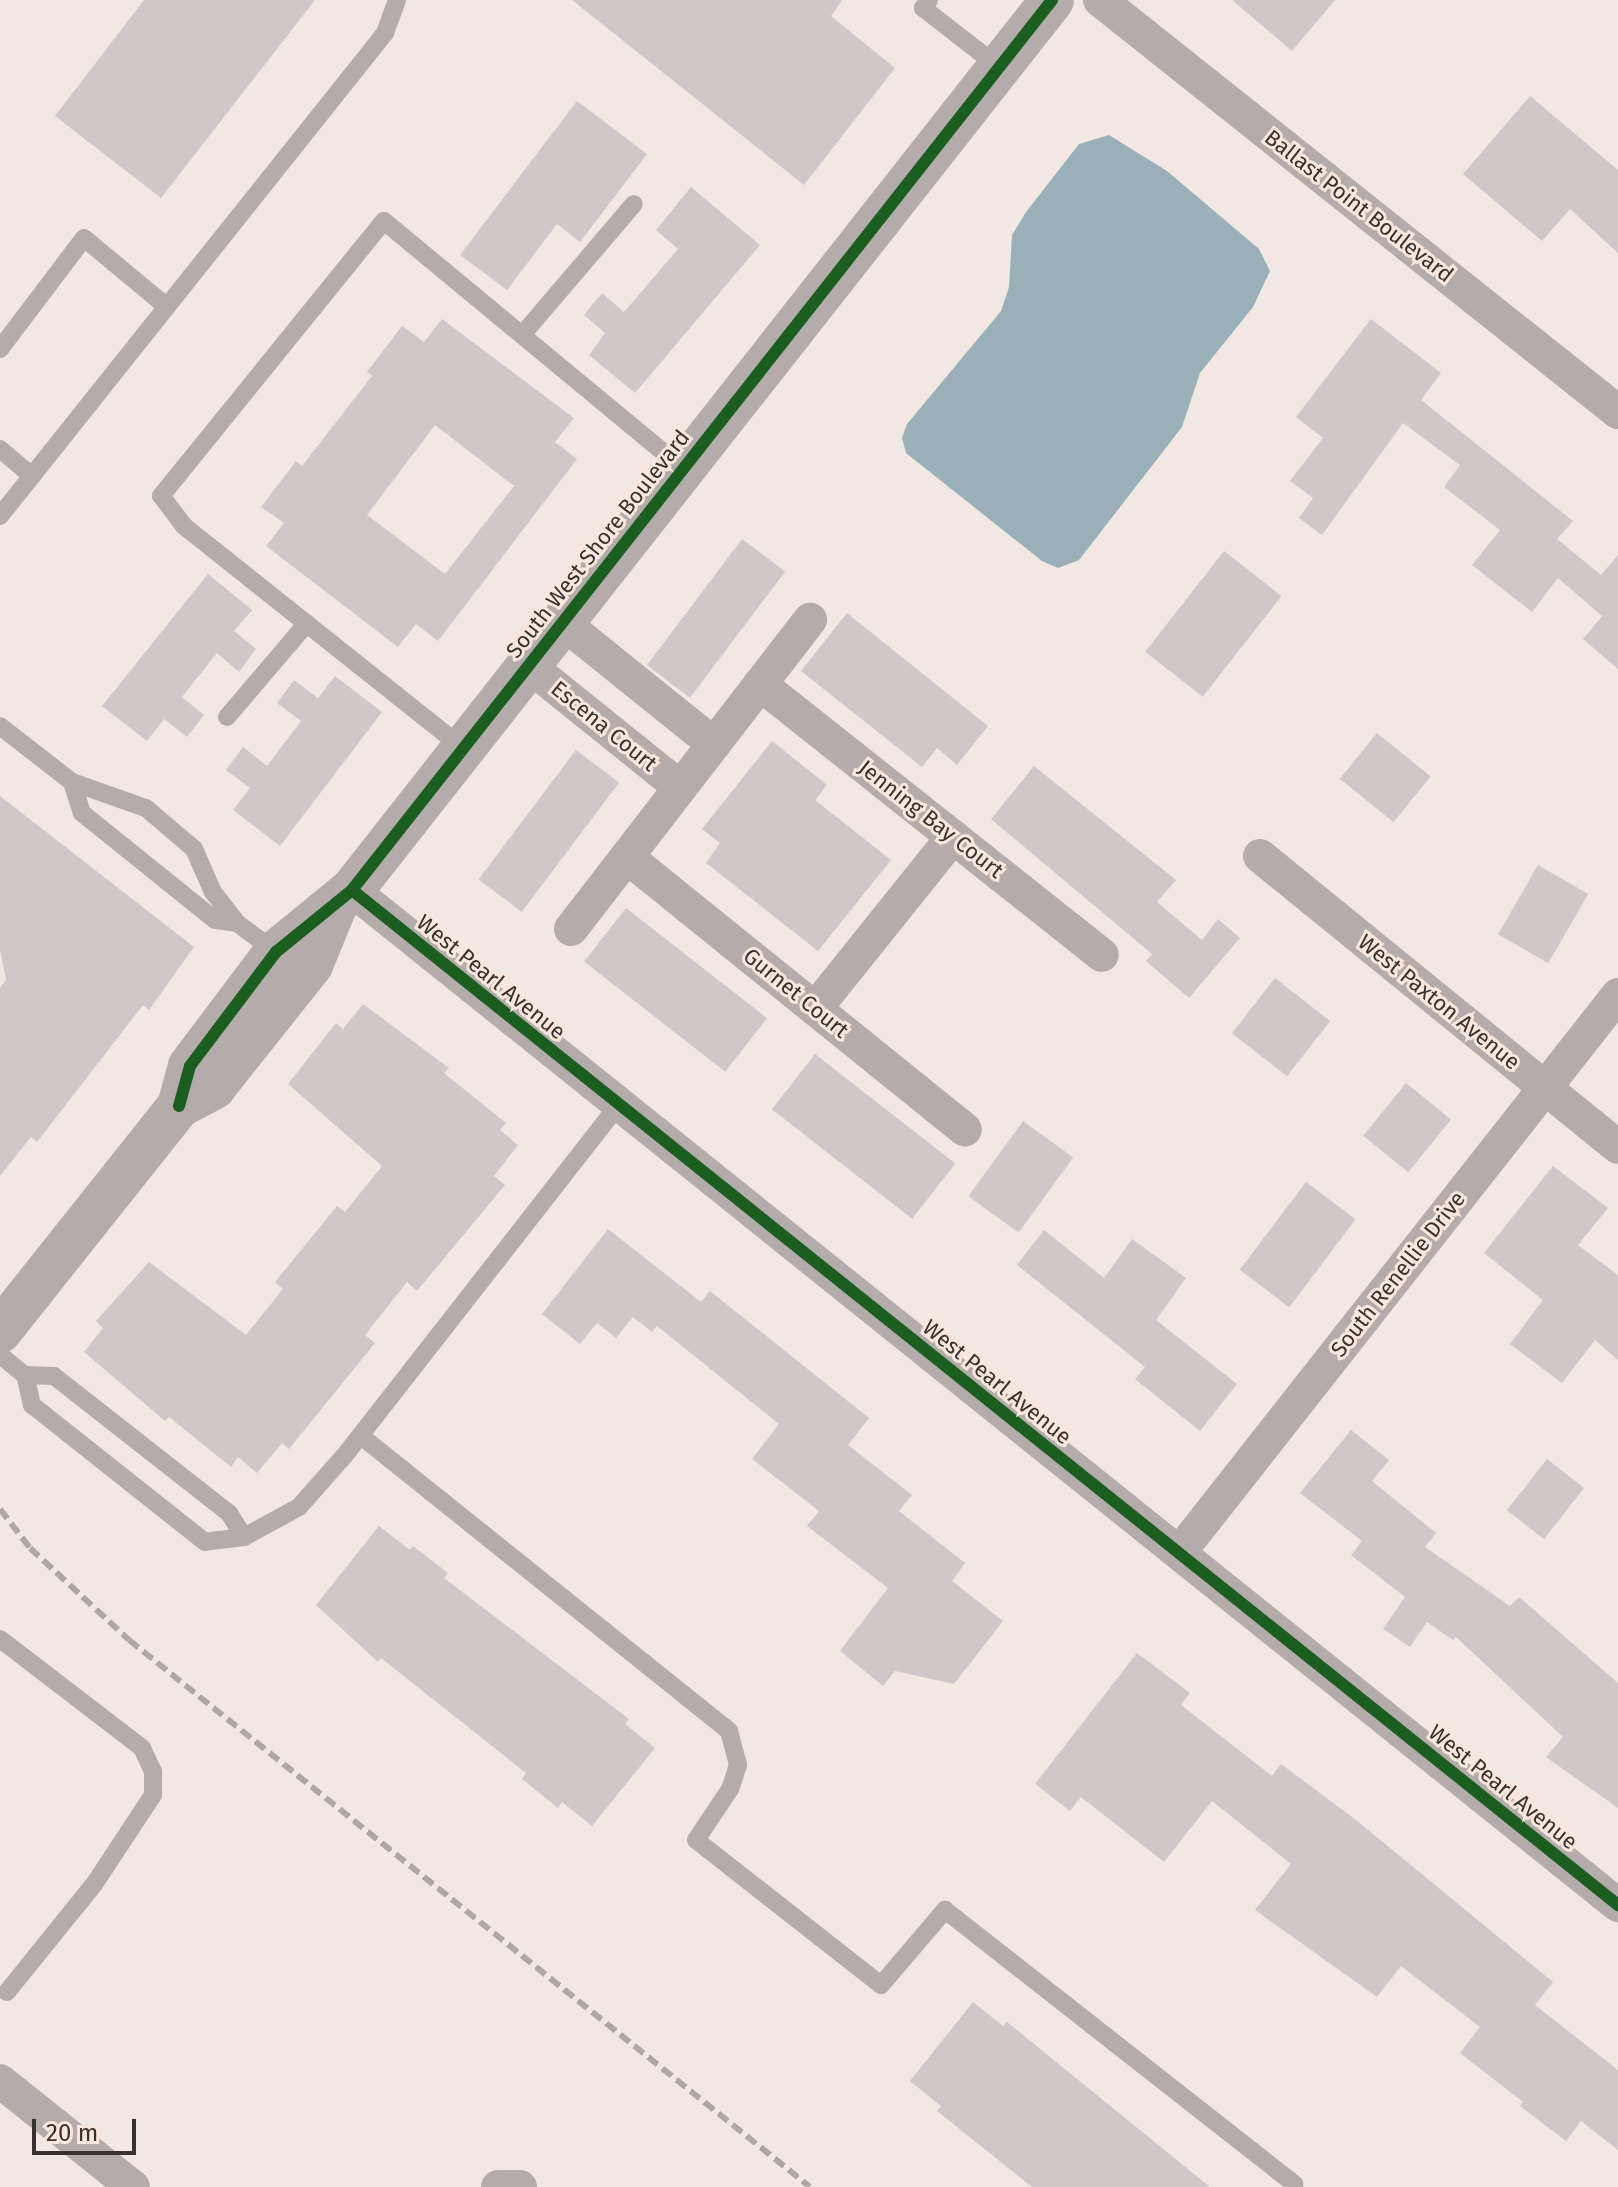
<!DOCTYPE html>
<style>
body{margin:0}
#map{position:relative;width:1618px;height:2187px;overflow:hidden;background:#f2e8e3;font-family:"Fira Sans",sans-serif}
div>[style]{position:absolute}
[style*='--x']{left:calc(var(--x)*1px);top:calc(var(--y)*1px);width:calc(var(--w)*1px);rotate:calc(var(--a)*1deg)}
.water>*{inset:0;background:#9aafb8}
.building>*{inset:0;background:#cec8c9;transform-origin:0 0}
.service>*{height:18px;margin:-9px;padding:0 9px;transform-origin:9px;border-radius:9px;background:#b3acaa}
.minor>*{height:34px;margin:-17px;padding:0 17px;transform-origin:17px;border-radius:17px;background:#b3acaa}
.tertiary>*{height:44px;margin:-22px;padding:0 22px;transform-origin:22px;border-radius:22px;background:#b3acaa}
.rail>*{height:6px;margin-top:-3px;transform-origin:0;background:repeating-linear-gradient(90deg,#aea8a5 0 12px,transparent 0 18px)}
.cycleway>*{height:12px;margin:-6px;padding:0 6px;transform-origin:6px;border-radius:6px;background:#1b5e20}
span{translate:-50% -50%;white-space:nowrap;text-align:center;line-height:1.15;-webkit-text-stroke:6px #f8e7dd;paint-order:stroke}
.street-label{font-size:22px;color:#38322e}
.scale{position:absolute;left:32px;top:2119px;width:104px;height:36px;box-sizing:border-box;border:4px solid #38322e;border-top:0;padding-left:10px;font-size:24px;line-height:28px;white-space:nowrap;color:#38322e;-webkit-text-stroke:6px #f8e7dd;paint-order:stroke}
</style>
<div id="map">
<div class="water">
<i style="clip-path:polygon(1109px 135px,1167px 171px,1259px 249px,1270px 271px,1253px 307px,1200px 373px,1182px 427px,1079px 560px,1058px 568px,1042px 561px,906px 453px,902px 438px,907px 424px,1001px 311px,1009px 287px,1012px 235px,1026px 212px,1079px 144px)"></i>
</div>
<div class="building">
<i style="clip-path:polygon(144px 0,315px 0,161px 198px,55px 116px)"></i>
<i style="clip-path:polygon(572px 0,842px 0,831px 16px,895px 68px,804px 185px)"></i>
<i style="clip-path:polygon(1232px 0,1335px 0,1292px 51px)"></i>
<i style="clip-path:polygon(1530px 96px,1618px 170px,1618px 253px,1570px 209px,1542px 241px,1463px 174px)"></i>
<i style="clip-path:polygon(577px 101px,647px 154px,580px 242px,557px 224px,507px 290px,460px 255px)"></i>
<i style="clip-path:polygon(691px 187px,760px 245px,635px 393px,589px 355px,605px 333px,584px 315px,602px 293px,624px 312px,678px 249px,656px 230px)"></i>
<i style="clip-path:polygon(evenodd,442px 319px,574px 418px,555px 442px,577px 459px,438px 641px,416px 624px,398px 647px,266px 546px,284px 523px,261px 507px,296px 461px,302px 466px,372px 376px,367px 372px,402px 326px,424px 342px,442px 319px,435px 425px,514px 486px,445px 574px,367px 515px,435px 425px)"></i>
<i style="clip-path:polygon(1371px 319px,1441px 373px,1421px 400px,1573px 521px,1557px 539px,1601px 575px,1618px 555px,1618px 669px,1583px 639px,1602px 616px,1558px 578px,1532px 612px,1472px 565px,1500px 530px,1444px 487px,1460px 465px,1403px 423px,1322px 535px,1299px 518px,1313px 498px,1290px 481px,1323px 438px,1296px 417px)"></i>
<i style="left:742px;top:539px;width:54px;height:158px;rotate:37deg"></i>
<i style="left:1224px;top:551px;width:73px;height:128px;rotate:38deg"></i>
<i style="clip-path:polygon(208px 574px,252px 610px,234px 631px,256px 649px,239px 672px,217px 653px,182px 697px,204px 715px,187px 737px,164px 719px,147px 741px,102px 706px)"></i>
<i style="clip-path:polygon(847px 613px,988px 726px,957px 765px,937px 748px,922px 767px,801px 671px)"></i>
<i style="clip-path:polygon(335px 676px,382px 712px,280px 846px,233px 810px,250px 788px,226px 770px,243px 747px,267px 766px,301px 721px,277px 703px,294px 680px,318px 698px)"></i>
<i style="left:1377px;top:733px;width:69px;height:59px;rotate:39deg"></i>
<i style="clip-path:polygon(772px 741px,827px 785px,815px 800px,891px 860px,818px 951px,706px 863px,720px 843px,702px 829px)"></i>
<i style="left:576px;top:750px;width:54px;height:162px;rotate:37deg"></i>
<i style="clip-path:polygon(1034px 766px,1176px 880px,1157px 902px,1202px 940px,1218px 919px,1240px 938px,1189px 998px,1146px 961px,1152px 954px,991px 819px)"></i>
<i style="clip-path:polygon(0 796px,194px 947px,149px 1010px,143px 1005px,37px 1142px,31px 1137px,0 1176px,0 988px,6px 980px,0 950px)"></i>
<i style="left:1538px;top:865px;width:58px;height:80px;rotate:30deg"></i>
<i style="left:626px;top:908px;width:179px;height:68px;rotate:38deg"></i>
<i style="left:1275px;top:978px;width:70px;height:70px;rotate:38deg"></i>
<i style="clip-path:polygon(363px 1004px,449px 1068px,444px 1073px,506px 1123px,500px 1130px,518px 1145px,494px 1176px,505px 1185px,417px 1291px,407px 1282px,365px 1335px,375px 1343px,289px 1449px,282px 1443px,257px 1473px,238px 1457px,231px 1467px,169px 1417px,165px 1421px,84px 1352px,103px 1328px,96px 1321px,149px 1262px,246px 1335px,283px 1289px,275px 1282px,337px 1206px,345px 1212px,382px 1166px,288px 1084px,336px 1023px,343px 1029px)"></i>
<i style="left:815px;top:1054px;width:178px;height:70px;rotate:38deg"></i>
<i style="left:1406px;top:1083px;width:58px;height:68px;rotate:39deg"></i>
<i style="left:1023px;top:1121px;width:62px;height:93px;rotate:36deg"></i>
<i style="clip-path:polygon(1553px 1166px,1608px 1208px,1578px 1245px,1618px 1275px,1618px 1360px,1595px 1340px,1562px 1383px,1510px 1344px,1543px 1300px,1484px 1253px)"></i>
<i style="left:1306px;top:1182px;width:62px;height:110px;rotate:37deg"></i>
<i style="clip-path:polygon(608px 1229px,701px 1302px,710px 1291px,869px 1418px,848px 1445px,912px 1495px,899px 1511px,965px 1563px,952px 1581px,1003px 1621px,954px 1684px,895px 1671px,883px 1686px,840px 1651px,888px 1588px,807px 1526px,819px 1511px,752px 1459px,779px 1424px,657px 1326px,652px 1332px,633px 1317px,616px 1338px,597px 1323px,580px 1344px,542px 1314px)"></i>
<i style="clip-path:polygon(1044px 1230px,1104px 1278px,1132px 1239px,1186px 1278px,1156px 1320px,1237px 1384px,1200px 1431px,1135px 1379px,1145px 1367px,1017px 1265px)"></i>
<i style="clip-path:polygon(1351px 1430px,1389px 1460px,1372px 1481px,1436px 1533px,1425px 1547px,1510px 1606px,1519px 1597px,1618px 1683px,1618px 1808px,1546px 1757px,1563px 1737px,1456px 1637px,1453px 1640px,1427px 1622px,1410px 1647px,1383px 1629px,1405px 1597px,1351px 1555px,1362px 1541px,1300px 1493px)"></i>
<i style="left:1547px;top:1459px;width:47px;height:65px;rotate:38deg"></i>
<i style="clip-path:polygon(379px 1526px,410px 1550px,413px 1546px,448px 1573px,444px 1578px,629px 1719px,625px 1724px,655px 1748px,592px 1826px,562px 1802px,558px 1808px,522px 1779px,526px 1773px,381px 1658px,378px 1662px,316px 1605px)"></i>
<i style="clip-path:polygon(1137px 1653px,1190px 1693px,1181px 1705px,1272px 1776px,1281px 1764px,1356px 1820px,1553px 1982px,1535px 2005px,1618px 2070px,1618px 2150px,1581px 2121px,1566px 2141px,1520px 2106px,1523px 2102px,1460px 2053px,1480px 2027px,1401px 1966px,1377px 1997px,1255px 1910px,1291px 1864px,1212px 1801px,1164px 1862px,1081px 1797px,1070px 1811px,1035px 1784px)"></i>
<i style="clip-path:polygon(973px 2002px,1003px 2026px,1007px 2022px,1210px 2187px,1032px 2187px,937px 2111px,941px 2106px,910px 2081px)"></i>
</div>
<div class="service">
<i style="--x:929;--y:0;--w:10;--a:127"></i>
<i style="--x:923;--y:8;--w:96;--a:37.8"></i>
<i style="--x:522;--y:335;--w:172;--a:-49.5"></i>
<i style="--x:0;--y:349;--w:139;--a:-52.9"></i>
<i style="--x:84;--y:238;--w:108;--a:39.7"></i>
<i style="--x:0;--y:449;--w:42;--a:40.2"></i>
<i style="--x:0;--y:516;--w:618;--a:-51.44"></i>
<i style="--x:385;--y:33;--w:35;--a:-70"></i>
<i style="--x:227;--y:717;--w:123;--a:-49.6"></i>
<i style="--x:0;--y:726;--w:91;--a:37.9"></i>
<i style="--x:463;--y:748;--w:357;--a:-141.5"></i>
<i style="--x:184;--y:526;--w:38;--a:-127"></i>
<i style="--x:161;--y:496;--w:354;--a:-51"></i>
<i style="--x:384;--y:221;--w:388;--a:39.6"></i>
<i style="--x:237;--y:923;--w:22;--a:-172"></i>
<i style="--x:215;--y:920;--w:171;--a:-141.2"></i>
<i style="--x:82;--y:813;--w:33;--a:-108"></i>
<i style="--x:72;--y:782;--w:78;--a:19.4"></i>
<i style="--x:146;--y:808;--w:63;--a:40.5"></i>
<i style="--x:194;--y:849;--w:47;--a:66.2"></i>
<i style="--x:213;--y:892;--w:39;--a:52"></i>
<i style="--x:237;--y:923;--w:49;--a:36.6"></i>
<i style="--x:0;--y:1355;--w:32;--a:39"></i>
<i style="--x:25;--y:1375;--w:29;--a:2"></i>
<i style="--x:54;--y:1376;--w:222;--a:38.1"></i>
<i style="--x:229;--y:1513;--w:28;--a:58"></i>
<i style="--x:244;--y:1537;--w:39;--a:173"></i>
<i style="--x:205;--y:1542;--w:221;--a:-141.6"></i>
<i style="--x:32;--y:1405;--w:31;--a:-103"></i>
<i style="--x:361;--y:1436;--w:472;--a:38.7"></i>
<i style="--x:729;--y:1731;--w:35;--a:75"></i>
<i style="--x:738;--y:1765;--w:25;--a:108"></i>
<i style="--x:730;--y:1789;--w:61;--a:123.7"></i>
<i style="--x:696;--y:1840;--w:235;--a:38.1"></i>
<i style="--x:881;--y:1985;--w:99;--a:-49.5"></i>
<i style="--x:945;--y:1910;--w:444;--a:38.1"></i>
<i style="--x:244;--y:1537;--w:63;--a:-28.6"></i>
<i style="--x:299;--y:1507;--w:69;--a:-48.5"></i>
<i style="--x:345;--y:1455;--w:443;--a:-52"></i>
<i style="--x:0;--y:1639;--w:179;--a:37.5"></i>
<i style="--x:142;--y:1748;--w:26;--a:65"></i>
<i style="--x:153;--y:1772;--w:23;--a:90"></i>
<i style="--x:153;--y:1795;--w:105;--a:123.4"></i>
<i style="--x:95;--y:1883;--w:140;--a:128.9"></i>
</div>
<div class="minor">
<i style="--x:1100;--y:0;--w:662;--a:38.5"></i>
<i style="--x:562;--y:622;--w:195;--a:38.8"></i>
<i style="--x:528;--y:665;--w:195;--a:38.8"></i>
<i style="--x:760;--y:684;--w:436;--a:38.4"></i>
<i style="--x:1260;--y:856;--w:461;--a:39.1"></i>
<i style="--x:627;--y:857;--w:434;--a:38.9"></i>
<i style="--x:352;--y:890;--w:1623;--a:38.72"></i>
<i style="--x:571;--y:929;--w:391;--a:-52.3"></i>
<i style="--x:815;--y:1009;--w:221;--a:-51.3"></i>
<i style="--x:1179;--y:1553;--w:710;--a:-51.81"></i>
<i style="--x:0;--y:2081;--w:170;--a:38.6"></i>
<i style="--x:498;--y:2187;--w:22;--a:0"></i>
</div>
<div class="tertiary">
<i style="--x:179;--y:1106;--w:41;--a:-74.6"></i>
<i style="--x:190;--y:1066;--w:143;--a:-53"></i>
<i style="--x:276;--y:952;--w:98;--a:-39.2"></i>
<i style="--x:352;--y:890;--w:1132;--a:-51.81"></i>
<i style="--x:0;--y:1331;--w:288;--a:-51.5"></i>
<i style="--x:179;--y:1106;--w:40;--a:-28"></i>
<i style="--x:214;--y:1087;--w:156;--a:-51.5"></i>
<i style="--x:311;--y:965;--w:61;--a:-67.7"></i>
</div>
<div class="rail">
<i style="--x:0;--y:1509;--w:49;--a:52.4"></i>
<i style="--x:30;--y:1548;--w:135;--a:42.9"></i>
<i style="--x:129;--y:1640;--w:873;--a:38.77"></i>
</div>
<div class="cycleway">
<i style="--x:352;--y:890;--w:1623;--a:38.72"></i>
<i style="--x:179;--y:1106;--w:41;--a:-74.6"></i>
<i style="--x:190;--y:1066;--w:143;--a:-53"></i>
<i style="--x:276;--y:952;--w:98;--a:-39.2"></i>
<i style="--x:352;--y:890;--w:1132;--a:-51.81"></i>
</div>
<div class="street-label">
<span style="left:1359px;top:206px;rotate:38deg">Ballast Point Boulevard</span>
<span style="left:598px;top:544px;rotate:-52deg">South West Shore Boulevard</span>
<span style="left:604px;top:726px;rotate:39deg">Escena Court</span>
<span style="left:931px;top:819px;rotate:38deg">Jenning Bay Court</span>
<span style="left:491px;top:977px;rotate:39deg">West Pearl Avenue</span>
<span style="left:796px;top:993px;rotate:39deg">Gurnet Court</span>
<span style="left:1439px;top:1002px;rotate:39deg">West Paxton Avenue</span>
<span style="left:1398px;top:1274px;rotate:-52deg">South Renellie Drive</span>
<span style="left:997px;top:1382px;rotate:39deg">West Pearl Avenue</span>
<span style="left:1503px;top:1787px;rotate:39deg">West Pearl Avenue</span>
</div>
<div class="scale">20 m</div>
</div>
